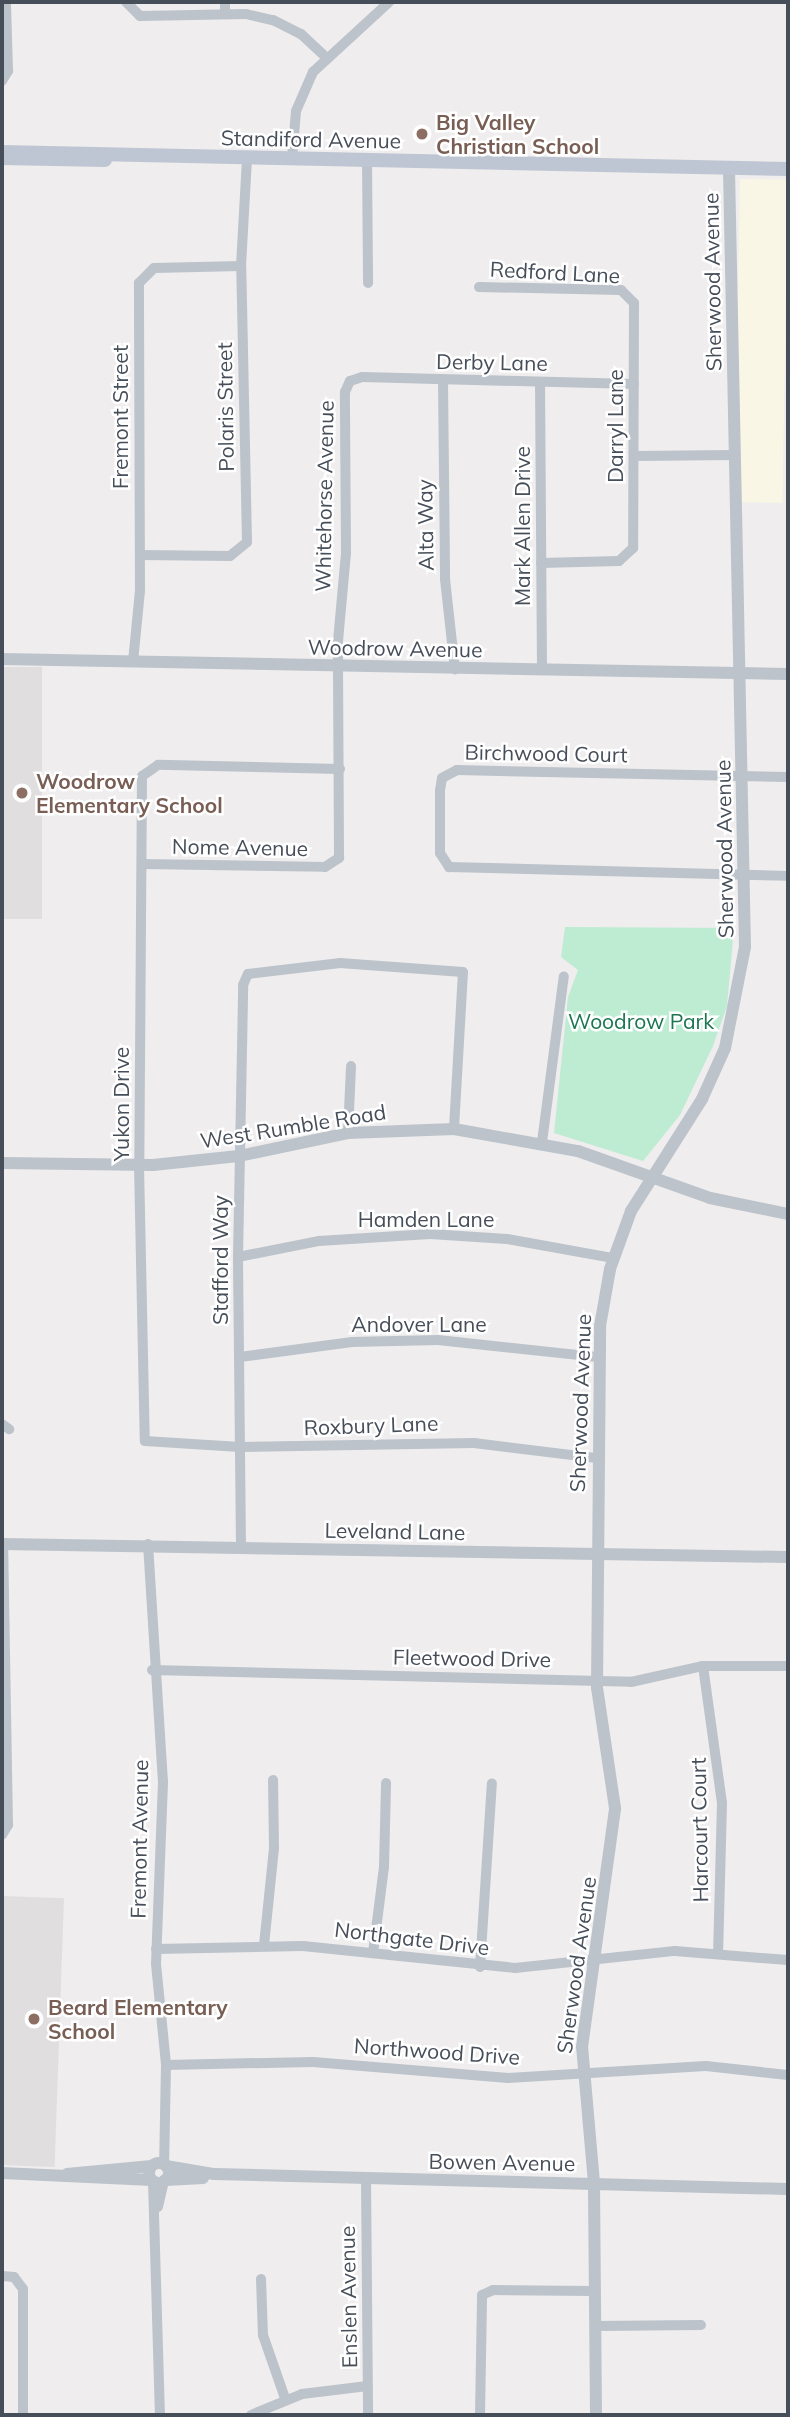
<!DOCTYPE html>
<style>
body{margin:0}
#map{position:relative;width:790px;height:2417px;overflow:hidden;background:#efeded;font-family:Mulish,sans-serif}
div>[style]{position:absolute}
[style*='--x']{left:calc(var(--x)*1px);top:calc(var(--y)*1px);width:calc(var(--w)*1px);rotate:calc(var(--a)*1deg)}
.commercial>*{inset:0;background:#faf6e6;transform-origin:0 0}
.education>*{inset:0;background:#e0dede;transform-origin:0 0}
.green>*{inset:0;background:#bdecd3}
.minor>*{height:10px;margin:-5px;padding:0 5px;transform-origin:5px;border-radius:5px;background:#bcc3cb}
.tertiary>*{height:12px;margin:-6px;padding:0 6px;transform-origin:6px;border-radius:6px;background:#bcc3cb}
.tertiary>.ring{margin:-6px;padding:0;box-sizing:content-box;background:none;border:12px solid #bcc3cb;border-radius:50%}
.secondary>*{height:14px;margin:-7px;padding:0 7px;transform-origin:7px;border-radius:7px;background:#bec6d3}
.dots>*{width:19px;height:19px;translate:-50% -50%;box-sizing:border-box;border:4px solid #fff;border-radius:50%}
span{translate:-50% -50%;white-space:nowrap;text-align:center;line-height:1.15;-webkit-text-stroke:5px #fff;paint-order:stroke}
.education-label{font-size:21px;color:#785e54;font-weight:700}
.left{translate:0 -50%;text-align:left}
.street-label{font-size:21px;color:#464e59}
.park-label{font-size:21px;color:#1b7651}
.frame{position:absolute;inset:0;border:4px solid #464e59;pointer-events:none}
</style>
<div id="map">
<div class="commercial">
<i style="left:740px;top:179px;width:48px;height:323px;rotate:1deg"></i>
</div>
<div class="education">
<i style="left:2px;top:667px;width:40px;height:252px"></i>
<i style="left:2px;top:1896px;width:62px;height:269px;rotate:2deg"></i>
</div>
<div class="green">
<i style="clip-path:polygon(565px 927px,734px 928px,727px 1006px,713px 1046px,680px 1115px,643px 1161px,554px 1133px,568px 997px,578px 970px,561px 957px)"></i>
</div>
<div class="minor">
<i style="--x:126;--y:2;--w:20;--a:45"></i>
<i style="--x:140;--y:16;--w:106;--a:-1.1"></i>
<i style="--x:246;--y:14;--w:28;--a:13"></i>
<i style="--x:273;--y:20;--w:31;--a:27"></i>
<i style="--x:301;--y:34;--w:34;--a:43"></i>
<i style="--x:225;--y:2;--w:12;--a:90"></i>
<i style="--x:2;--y:81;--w:12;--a:-59"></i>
<i style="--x:8;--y:71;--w:69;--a:-91.7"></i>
<i style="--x:292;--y:159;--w:48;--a:-85.2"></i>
<i style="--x:296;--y:111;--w:43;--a:-66.4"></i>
<i style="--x:313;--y:72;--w:103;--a:-42.6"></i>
<i style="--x:367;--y:160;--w:123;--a:89.5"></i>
<i style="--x:479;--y:287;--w:142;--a:1.2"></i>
<i style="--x:621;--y:290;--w:18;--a:45"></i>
<i style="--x:634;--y:303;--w:245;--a:90.2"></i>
<i style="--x:633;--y:548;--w:19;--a:137"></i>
<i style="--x:619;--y:561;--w:78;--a:178.5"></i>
<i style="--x:443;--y:380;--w:199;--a:89.4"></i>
<i style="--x:445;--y:579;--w:91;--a:83.7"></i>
<i style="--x:540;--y:382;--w:288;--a:89.6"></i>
<i style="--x:635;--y:456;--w:100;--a:-0.6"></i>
<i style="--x:140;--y:555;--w:90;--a:0.6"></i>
<i style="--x:230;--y:556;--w:22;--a:-39"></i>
<i style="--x:247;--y:542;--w:276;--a:-91.2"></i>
<i style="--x:241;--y:266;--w:107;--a:-86.8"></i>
<i style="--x:133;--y:662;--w:71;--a:-84.4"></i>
<i style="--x:140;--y:591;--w:308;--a:-90.2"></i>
<i style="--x:139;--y:283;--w:21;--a:-45"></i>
<i style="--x:154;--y:268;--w:87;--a:-1.3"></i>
<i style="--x:340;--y:769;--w:182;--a:-178.7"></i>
<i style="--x:158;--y:765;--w:19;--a:145"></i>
<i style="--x:142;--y:776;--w:389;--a:90.4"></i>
<i style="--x:139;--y:1165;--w:276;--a:88.8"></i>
<i style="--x:145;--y:1441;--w:95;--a:3.6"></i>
<i style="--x:240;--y:1447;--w:234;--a:-1"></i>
<i style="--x:474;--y:1443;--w:124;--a:7"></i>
<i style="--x:788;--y:777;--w:331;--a:-178.8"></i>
<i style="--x:457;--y:770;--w:17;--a:152"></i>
<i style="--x:442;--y:778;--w:13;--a:99"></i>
<i style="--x:440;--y:791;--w:62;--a:90"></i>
<i style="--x:440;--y:853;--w:17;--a:57"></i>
<i style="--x:449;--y:867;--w:339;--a:1.5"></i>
<i style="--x:142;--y:864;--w:183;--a:0.9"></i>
<i style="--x:325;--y:867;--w:17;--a:-33"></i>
<i style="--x:339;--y:858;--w:217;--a:-90.3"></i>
<i style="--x:338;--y:641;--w:88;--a:-84.8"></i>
<i style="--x:346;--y:553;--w:161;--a:-90.4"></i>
<i style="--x:345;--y:392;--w:12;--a:-66"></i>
<i style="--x:350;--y:381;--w:13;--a:-18"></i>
<i style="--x:362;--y:377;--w:272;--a:1.5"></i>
<i style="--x:348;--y:1133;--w:67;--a:-87.4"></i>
<i style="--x:542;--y:1142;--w:167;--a:-82.5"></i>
<i style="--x:238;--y:1257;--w:83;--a:-11.2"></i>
<i style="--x:319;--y:1241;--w:111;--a:-3.6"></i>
<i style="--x:430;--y:1234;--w:77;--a:3.7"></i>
<i style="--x:507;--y:1239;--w:108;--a:10.2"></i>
<i style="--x:240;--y:1357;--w:113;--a:-7.6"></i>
<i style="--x:352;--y:1342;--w:86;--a:-1.3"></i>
<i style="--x:438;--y:1340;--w:161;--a:6.1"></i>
<i style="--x:2;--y:1424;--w:9;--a:36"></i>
<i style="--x:148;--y:1544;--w:238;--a:86.4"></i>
<i style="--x:163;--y:1782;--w:182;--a:92.2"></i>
<i style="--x:156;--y:1964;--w:101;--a:84.3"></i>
<i style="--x:166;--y:2065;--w:100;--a:91.1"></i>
<i style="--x:241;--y:1547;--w:290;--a:-90.6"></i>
<i style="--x:238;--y:1257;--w:272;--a:-88.9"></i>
<i style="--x:243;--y:985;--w:12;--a:-66"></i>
<i style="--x:248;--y:974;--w:93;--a:-6.8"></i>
<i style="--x:340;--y:963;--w:123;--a:4.2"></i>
<i style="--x:463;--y:972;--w:157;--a:93.3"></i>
<i style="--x:703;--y:1666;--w:138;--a:82.1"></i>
<i style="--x:722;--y:1803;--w:149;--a:91.5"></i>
<i style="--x:152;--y:1670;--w:479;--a:1.4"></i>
<i style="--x:631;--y:1682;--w:74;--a:-12.5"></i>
<i style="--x:703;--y:1666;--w:85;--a:0"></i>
<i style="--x:2;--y:1835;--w:12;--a:-59"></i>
<i style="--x:8;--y:1825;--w:281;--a:-91"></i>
<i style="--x:264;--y:1945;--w:98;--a:-84.1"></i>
<i style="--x:274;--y:1848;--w:68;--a:-90.8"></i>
<i style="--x:156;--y:1949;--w:147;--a:-1.2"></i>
<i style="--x:303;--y:1946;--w:213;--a:5.9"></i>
<i style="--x:515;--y:1968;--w:161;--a:-6.1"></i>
<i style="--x:675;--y:1951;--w:113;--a:4.6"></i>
<i style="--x:373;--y:1953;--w:87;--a:-82.7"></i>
<i style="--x:384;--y:1867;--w:84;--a:-88.6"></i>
<i style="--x:480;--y:1967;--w:184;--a:-86.3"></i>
<i style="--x:166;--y:2065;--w:147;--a:-1.2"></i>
<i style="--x:313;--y:2062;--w:196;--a:4.7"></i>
<i style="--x:508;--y:2078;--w:198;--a:-3.5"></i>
<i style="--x:706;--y:2066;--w:82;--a:6.3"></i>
<i style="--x:366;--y:2178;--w:237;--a:89.5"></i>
<i style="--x:153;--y:2181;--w:234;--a:88.3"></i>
<i style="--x:158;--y:2207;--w:27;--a:-77"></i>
<i style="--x:2;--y:2276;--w:12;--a:5"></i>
<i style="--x:14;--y:2277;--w:15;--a:53"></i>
<i style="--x:23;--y:2289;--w:126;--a:90"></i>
<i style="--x:261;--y:2279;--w:56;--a:88"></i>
<i style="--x:263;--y:2335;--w:67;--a:70.8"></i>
<i style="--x:595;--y:2326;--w:106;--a:-0.5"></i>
<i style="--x:251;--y:2415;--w:55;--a:-22.4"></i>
<i style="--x:302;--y:2394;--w:66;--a:-6.9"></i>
<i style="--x:480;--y:2415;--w:120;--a:-89"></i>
<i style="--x:482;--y:2295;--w:12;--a:-24"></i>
<i style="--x:493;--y:2290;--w:101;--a:0.6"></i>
</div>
<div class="tertiary">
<i style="--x:2;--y:659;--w:786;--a:1.09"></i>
<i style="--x:2;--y:1163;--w:151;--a:0.8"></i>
<i style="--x:153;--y:1165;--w:86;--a:-6"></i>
<i style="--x:239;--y:1156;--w:111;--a:-11.9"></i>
<i style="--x:348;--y:1133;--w:106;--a:-2.2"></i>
<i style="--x:454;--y:1129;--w:126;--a:10.1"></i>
<i style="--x:578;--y:1151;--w:140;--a:19.6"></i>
<i style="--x:710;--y:1198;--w:80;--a:11.6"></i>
<i style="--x:2;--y:1544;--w:786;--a:0.95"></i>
<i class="ring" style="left:149px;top:2163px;width:8px;height:8px"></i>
<i style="--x:166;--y:2166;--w:49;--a:9.5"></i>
<i style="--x:214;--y:2174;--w:574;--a:1.5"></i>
<i style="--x:2;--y:2173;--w:150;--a:2.7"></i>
<i style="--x:67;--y:2174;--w:85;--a:-5.4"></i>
<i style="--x:165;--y:2180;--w:38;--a:-3"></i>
<i style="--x:596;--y:2415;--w:232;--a:-90.5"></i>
<i style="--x:594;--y:2183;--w:137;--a:-95"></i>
<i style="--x:582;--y:2047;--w:241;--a:-82.1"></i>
<i style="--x:615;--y:1808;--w:121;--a:-98.5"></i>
<i style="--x:597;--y:1688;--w:362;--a:-89.5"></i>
<i style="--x:600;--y:1326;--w:58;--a:-80"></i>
<i style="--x:610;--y:1269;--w:62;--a:-70.1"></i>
<i style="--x:631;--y:1211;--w:133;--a:-57.6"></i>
<i style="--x:702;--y:1099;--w:56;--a:-65.7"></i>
<i style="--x:725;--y:1048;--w:103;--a:-78.8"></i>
<i style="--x:745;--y:947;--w:779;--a:-91.18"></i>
</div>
<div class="secondary">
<i style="--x:2;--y:152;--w:786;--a:1.24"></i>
<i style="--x:2;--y:158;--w:103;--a:1.1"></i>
</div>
<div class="dots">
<i style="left:422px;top:134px;background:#8d6e63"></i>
<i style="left:22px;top:793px;background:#8d6e63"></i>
<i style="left:34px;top:2019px;background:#8d6e63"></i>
</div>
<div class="education-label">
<span class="left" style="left:436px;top:134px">Big Valley<br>Christian School</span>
<span class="left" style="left:36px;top:793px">Woodrow<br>Elementary School</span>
<span class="left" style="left:48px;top:2019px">Beard Elementary<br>School</span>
</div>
<div class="street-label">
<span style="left:311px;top:139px;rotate:1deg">Standiford Avenue</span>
<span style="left:555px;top:272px;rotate:3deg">Redford Lane</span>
<span style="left:712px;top:282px;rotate:-91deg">Sherwood Avenue</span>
<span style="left:492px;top:362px;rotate:1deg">Derby Lane</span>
<span style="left:225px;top:407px;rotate:-91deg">Polaris Street</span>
<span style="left:120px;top:417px;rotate:-90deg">Fremont Street</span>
<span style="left:615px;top:426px;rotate:-90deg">Darryl Lane</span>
<span style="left:324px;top:496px;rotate:-89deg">Whitehorse Avenue</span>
<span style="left:425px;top:525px;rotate:-91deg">Alta Way</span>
<span style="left:522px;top:526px;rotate:-90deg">Mark Allen Drive</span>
<span style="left:395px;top:648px;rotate:1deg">Woodrow Avenue</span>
<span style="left:546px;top:753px;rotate:1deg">Birchwood Court</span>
<span style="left:240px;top:847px;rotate:1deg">Nome Avenue</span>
<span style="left:724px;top:849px;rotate:-91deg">Sherwood Avenue</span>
<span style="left:121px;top:1104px;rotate:-90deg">Yukon Drive</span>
<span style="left:293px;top:1126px;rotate:-9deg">West Rumble Road</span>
<span style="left:426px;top:1219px">Hamden Lane</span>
<span style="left:220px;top:1260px;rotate:-90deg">Stafford Way</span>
<span style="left:419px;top:1324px">Andover Lane</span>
<span style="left:580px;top:1403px;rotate:-88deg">Sherwood Avenue</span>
<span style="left:371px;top:1425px;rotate:-2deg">Roxbury Lane</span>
<span style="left:395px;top:1531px;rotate:1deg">Leveland Lane</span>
<span style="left:472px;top:1658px;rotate:1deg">Fleetwood Drive</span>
<span style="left:699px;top:1830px;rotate:-91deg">Harcourt Court</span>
<span style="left:139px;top:1839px;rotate:-89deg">Fremont Avenue</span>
<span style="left:412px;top:1938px;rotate:7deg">Northgate Drive</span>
<span style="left:576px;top:1965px;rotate:-82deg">Sherwood Avenue</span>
<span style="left:437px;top:2051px;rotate:4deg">Northwood Drive</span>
<span style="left:502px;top:2162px;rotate:1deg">Bowen Avenue</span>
<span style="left:348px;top:2297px;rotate:-91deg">Enslen Avenue</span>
</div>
<div class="park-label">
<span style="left:641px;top:1021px">Woodrow Park</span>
</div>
<div class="frame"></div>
</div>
